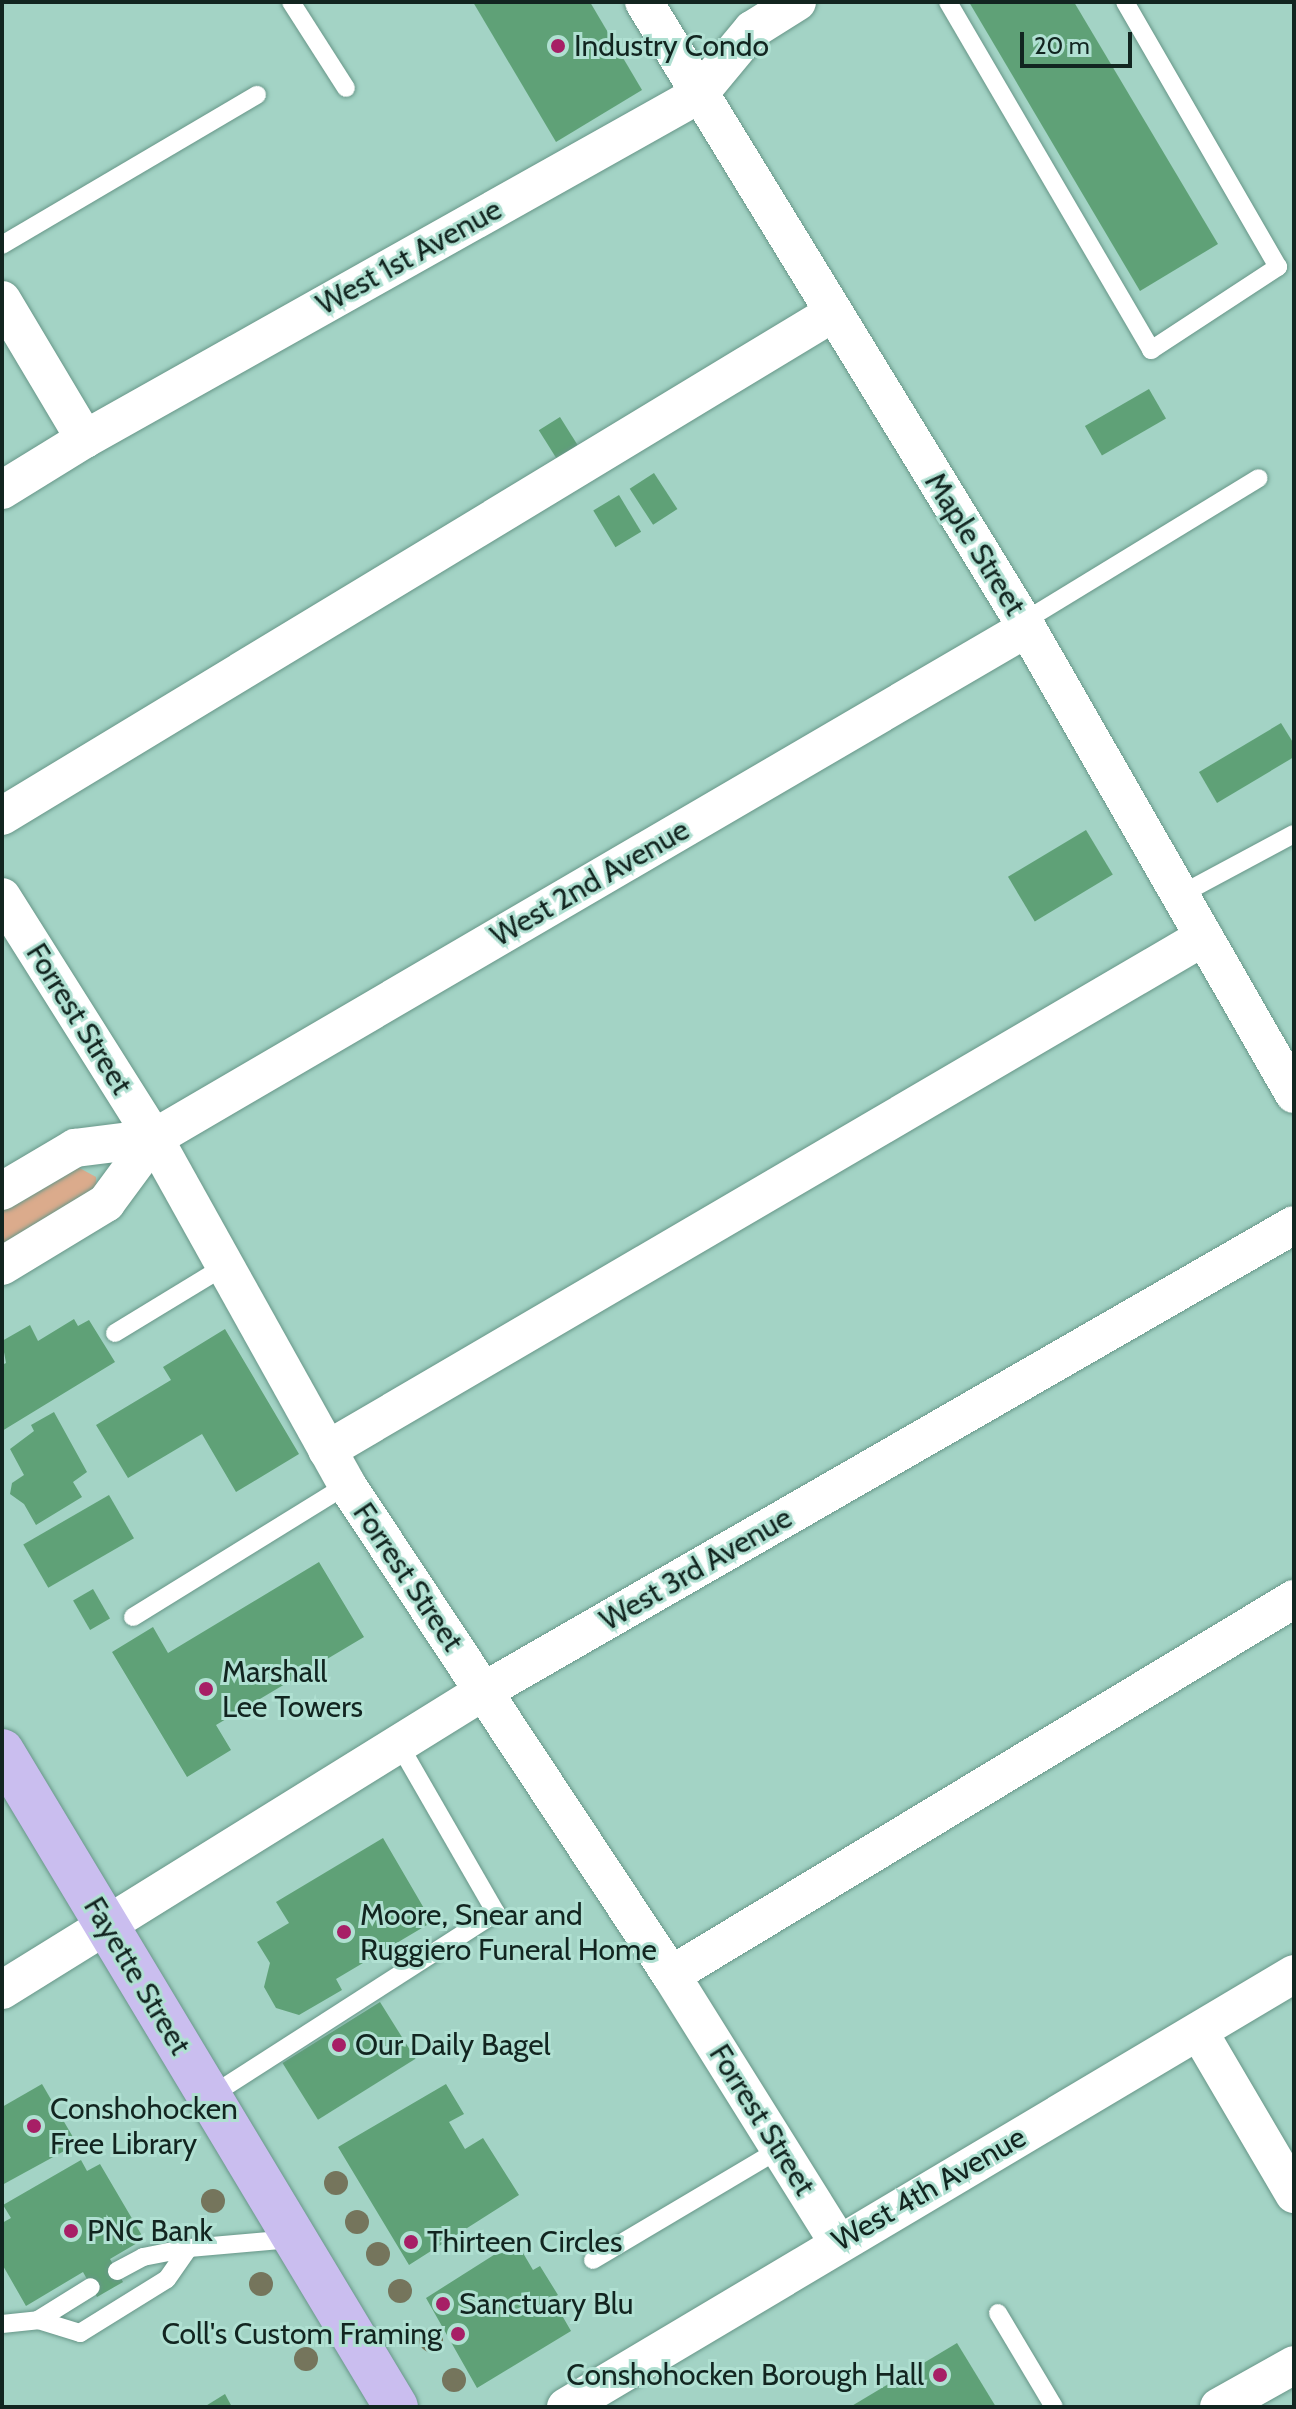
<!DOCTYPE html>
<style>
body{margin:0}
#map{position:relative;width:1296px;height:2409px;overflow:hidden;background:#a3d3c5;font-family:Cabin,sans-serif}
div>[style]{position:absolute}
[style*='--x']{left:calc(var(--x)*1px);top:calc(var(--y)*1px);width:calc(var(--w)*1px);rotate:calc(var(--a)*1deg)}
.green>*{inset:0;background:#dbab8c}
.building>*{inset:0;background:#5fa177;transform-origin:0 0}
.roads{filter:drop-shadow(0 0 2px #679688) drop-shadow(0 0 2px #679688)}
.service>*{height:18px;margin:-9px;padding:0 9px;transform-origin:9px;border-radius:9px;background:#fff}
.minor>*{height:38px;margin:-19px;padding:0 19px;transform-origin:19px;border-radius:19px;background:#fff}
.primary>*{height:44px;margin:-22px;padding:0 22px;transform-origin:22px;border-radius:22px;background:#cabeef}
.trees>*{width:24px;height:24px;margin:-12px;border-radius:50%;background:#75755c}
.dots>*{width:22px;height:22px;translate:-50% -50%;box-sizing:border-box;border:4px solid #b0e0d2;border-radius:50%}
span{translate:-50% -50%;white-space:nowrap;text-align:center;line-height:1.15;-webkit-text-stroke:6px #b0e0d2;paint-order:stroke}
.poi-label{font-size:30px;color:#122520}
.left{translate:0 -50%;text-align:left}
.right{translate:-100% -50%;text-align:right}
.street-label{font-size:30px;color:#122520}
.frame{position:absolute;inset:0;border:4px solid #122520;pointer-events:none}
.scale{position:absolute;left:1020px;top:32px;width:112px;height:36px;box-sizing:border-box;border:4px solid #122520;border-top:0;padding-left:10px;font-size:24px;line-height:28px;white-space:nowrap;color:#122520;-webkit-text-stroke:6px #b0e0d2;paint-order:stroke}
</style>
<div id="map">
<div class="green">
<i style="clip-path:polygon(74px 1165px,96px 1177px,97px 1192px,2px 1257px,2px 1207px)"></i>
</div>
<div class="building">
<i style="clip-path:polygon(473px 2px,590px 2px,642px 90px,556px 142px)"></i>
<i style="clip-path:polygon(969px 2px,1074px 2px,1218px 244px,1140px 291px)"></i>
<i style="left:1149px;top:389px;width:34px;height:74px;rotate:60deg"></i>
<i style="left:560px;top:417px;width:34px;height:25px;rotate:58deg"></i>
<i style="left:654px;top:473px;width:43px;height:29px;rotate:57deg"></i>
<i style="left:619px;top:495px;width:43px;height:30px;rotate:59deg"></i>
<i style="clip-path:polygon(1281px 723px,1294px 744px,1294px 757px,1217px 803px,1199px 772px)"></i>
<i style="left:1086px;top:830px;width:52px;height:91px;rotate:59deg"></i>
<i style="clip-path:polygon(74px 1319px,78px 1326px,89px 1320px,115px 1362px,2px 1431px,2px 1365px,6px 1363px,2px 1341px,30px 1325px,38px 1341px)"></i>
<i style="clip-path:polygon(225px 1329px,299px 1454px,236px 1492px,202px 1434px,128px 1478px,96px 1425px,171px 1380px,163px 1367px)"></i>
<i style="clip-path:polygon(54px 1412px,87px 1472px,73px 1482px,82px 1497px,36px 1525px,24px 1504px,10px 1494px,12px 1483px,24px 1475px,10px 1449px,34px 1431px,31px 1425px)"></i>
<i style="left:109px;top:1495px;width:50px;height:99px;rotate:60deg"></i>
<i style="clip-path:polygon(319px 1562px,364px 1637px,216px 1725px,231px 1750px,187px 1777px,112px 1652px,153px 1627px,168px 1653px)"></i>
<i style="left:93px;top:1589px;width:34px;height:23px;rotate:60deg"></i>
<i style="clip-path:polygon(383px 1838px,432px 1922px,336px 1979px,342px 1990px,299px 2015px,276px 2008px,264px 1987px,270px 1963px,257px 1942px,289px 1923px,276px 1902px)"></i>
<i style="left:380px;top:2002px;width:67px;height:115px;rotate:58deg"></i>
<i style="clip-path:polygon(42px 2084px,77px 2144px,2px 2185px,2px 2107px)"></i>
<i style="clip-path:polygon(446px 2084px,464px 2114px,449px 2122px,465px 2149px,483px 2138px,519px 2195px,409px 2265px,338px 2147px)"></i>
<i style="clip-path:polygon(81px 2160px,87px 2171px,100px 2164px,144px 2239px,110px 2259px,123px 2282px,97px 2297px,83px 2272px,26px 2306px,2px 2264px,2px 2223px,11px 2218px,3px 2205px)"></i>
<i style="clip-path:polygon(516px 2241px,533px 2270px,540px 2266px,558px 2295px,552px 2298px,571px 2331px,477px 2388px,426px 2298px)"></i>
<i style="clip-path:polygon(957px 2343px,996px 2407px,850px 2407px)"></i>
<i style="clip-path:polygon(225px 2394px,232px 2407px,204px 2407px)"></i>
</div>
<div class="roads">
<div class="service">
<i style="--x:291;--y:2;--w:102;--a:57.4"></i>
<i style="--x:948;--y:2;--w:403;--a:59.7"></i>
<i style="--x:1151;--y:350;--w:152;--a:-33.2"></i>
<i style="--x:1278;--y:267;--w:306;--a:-120"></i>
<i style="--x:2;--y:245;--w:296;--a:-30.5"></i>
<i style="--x:1023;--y:622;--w:276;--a:-31.4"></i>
<i style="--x:1180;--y:895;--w:129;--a:-28.2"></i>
<i style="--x:115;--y:1333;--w:129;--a:-31.3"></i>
<i style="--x:133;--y:1617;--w:251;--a:-31.7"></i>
<i style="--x:209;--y:2097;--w:341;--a:-32.7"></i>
<i style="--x:496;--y:1913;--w:195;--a:-119.9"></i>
<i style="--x:593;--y:2260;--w:217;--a:-30.7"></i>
<i style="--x:117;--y:2271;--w:30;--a:-28"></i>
<i style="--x:143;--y:2257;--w:47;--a:-11.1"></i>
<i style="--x:998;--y:2313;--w:109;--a:59.2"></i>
<i style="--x:38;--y:2320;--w:44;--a:17.2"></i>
<i style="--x:80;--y:2333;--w:102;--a:-31.8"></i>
<i style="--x:167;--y:2279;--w:38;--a:-55"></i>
<i style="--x:189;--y:2248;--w:103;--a:-5"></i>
<i style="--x:2;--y:2324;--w:36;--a:-6"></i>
<i style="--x:38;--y:2320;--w:62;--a:-31.9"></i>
</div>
<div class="minor">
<i style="--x:644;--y:2;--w:734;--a:58.54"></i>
<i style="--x:1027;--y:628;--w:537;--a:60.19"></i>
<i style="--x:2;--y:300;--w:162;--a:59.2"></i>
<i style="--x:2;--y:490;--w:97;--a:-31.6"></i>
<i style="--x:85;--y:439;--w:703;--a:-29.3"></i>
<i style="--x:698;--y:95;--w:85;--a:-50.3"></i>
<i style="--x:752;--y:30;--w:53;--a:-31.9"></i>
<i style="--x:2;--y:816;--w:971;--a:-31.19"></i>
<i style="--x:2;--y:897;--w:285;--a:57.8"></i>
<i style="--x:154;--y:1138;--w:397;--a:60.9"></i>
<i style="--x:347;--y:1485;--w:587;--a:56.53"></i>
<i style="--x:671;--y:1975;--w:315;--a:58"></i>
<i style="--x:2;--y:1191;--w:85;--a:-30.5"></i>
<i style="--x:75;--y:1148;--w:80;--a:-7.2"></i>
<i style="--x:154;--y:1138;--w:1011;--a:-30.29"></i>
<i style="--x:2;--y:1266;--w:122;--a:-31.2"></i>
<i style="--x:106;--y:1203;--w:81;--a:-53.6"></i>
<i style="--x:327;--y:1450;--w:1016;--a:-30.33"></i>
<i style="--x:671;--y:1975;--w:728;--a:-31.11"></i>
<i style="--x:2;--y:1990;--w:567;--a:-31.81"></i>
<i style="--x:484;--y:1691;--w:934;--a:-29.91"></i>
<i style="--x:1199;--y:2032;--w:188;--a:59.6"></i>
<i style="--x:566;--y:2407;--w:847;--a:-30.74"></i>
<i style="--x:1219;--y:2407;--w:86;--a:-29.2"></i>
</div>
<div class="primary">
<i style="--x:2;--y:1751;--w:765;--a:59.01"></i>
</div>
</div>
<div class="trees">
<i style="left:336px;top:2183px"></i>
<i style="left:213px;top:2201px"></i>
<i style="left:357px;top:2222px"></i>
<i style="left:378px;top:2254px"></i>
<i style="left:261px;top:2284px"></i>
<i style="left:400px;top:2291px"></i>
<i style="left:431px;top:2340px"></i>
<i style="left:306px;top:2359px"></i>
<i style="left:454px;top:2380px"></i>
</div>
<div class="dots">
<i style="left:558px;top:46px;background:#a71f66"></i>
<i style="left:206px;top:1689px;background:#a71f66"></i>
<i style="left:344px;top:1932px;background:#a71f66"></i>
<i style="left:339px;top:2045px;background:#a71f66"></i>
<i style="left:34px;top:2126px;background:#a71f66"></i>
<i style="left:71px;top:2231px;background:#a71f66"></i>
<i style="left:411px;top:2242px;background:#a71f66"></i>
<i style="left:443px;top:2304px;background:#a71f66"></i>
<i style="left:458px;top:2334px;background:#a71f66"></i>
<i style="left:940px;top:2375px;background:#a71f66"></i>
</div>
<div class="poi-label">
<span class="left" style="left:574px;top:46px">Industry Condo</span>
<span class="left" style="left:222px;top:1689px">Marshall<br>Lee Towers</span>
<span class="left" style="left:360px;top:1932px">Moore, Snear and<br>Ruggiero Funeral Home</span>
<span class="left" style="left:355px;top:2045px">Our Daily Bagel</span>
<span class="left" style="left:50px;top:2126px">Conshohocken<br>Free Library</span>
<span class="left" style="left:87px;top:2231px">PNC Bank</span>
<span class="left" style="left:427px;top:2242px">Thirteen Circles</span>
<span class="left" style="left:459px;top:2304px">Sanctuary Blu</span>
<span class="right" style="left:442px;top:2334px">Coll's Custom Framing</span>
<span class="right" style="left:924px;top:2375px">Conshohocken Borough Hall</span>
</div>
<div class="street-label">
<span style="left:409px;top:257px;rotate:-29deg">West 1st Avenue</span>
<span style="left:975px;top:544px;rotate:58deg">Maple Street</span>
<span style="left:590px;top:883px;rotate:-30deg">West 2nd Avenue</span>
<span style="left:79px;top:1019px;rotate:58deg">Forrest Street</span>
<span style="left:696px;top:1569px;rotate:-30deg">West 3rd Avenue</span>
<span style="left:408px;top:1577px;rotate:56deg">Forrest Street</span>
<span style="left:137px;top:1976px;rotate:59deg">Fayette Street</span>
<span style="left:762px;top:2120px;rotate:58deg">Forrest Street</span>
<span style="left:929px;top:2189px;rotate:-30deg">West 4th Avenue</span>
</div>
<div class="frame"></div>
<div class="scale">20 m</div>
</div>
